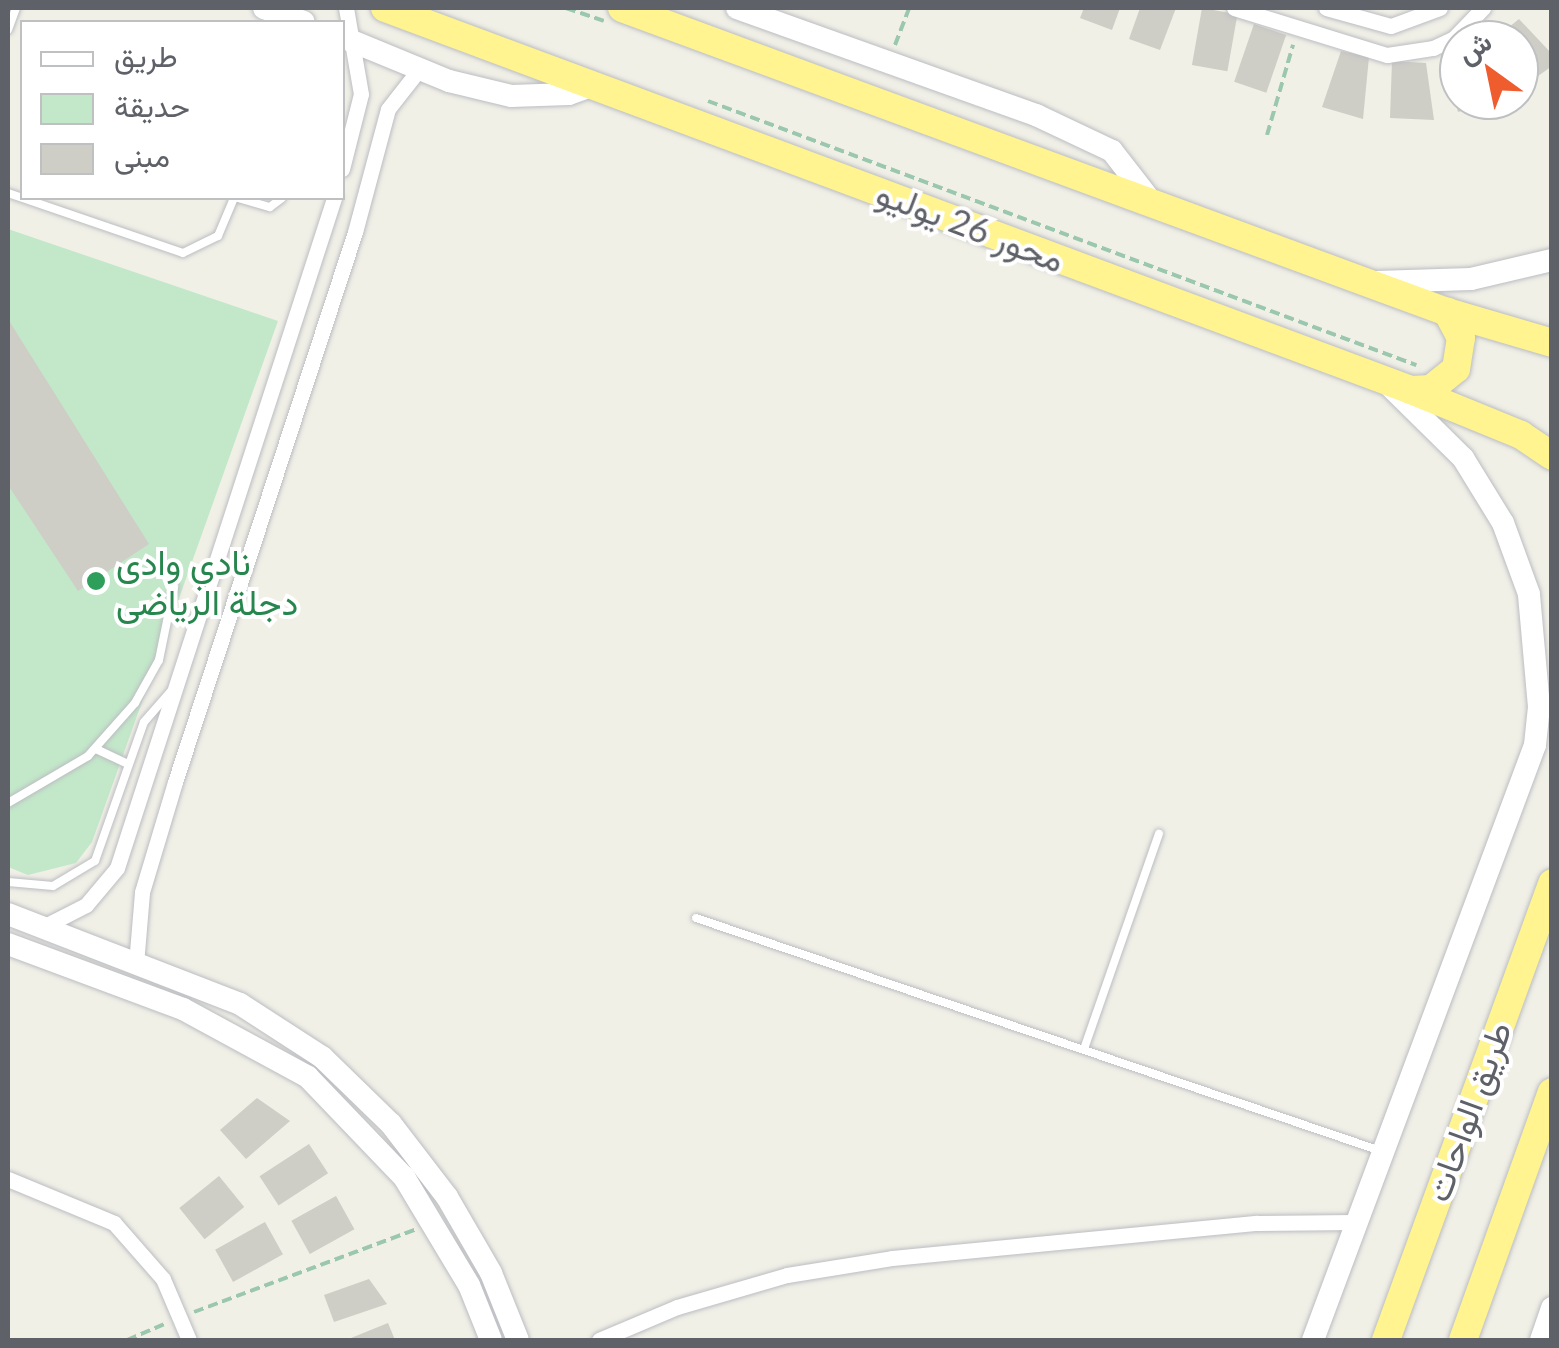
<!DOCTYPE html>
<meta charset="utf-8">
<style>
body{margin:0}
#map{position:relative;width:1559px;height:1348px;overflow:hidden;background:#f1f0e7;font-family:Lato,Vazirmatn,sans-serif}
div>[style]{position:absolute}
[style*='--x']{left:calc(var(--x)*1px);top:calc(var(--y)*1px);width:calc(var(--w)*1px);rotate:calc(var(--a)*1deg)}
.green>*{inset:0;background:#c3e8c9}
.building>*{inset:0;background:#cecdc6;transform-origin:0 0}
.path>*{height:4px;margin-top:-2px;transform-origin:0;background:repeating-linear-gradient(90deg,#9ac7ae 0 10px,transparent 0 15px)}
.roads{filter:drop-shadow(0 0 2px #bbbdc2) drop-shadow(0 0 2px #bbbdc2)}
.lane>*{height:8px;margin:-4px;padding:0 4px;transform-origin:4px;border-radius:4px;background:#fff}
.street>*{height:15px;margin:-7.5px;padding:0 7.5px;transform-origin:7.5px;border-radius:7.5px;background:#fff}
.secondary>*{height:22px;margin:-11px;padding:0 11px;transform-origin:11px;border-radius:11px;background:#fff}
.highway>*{height:28px;margin:-14px;padding:0 14px;transform-origin:14px;border-radius:14px;background:#fff48f}
.dots>*{width:28px;height:28px;translate:-50% -50%;box-sizing:border-box;border:5px solid #fff;border-radius:50%}
span{translate:-50% -50%;white-space:nowrap;text-align:center;line-height:1.15;-webkit-text-stroke:8px #fff;paint-order:stroke}
.street-label{font-size:35px;color:#5e6167}
.leisure-label{font-size:35px;color:#27864d}
.left{translate:0 -50%;text-align:left}
.frame{position:absolute;inset:0;border:10px solid #5e6167;pointer-events:none}
.legend{position:absolute;left:20px;top:20px;width:325px;height:180px;box-sizing:border-box;background:#fff;border:2px solid #bfc0c2;margin:0;padding:12px 18px;list-style:none;font-size:30px;color:#5e6167}
.legend li{display:flex;align-items:center;gap:20px;height:50px}
.legend b{width:50px;border:2px solid #bfc0c2}
.north{position:absolute;left:1439px;top:20px;width:100px;height:100px;box-sizing:border-box;background:#fff;border:2px solid #bfc0c2;border-radius:50%;rotate:327deg;font-size:28px;font-weight:700;line-height:40px;text-align:center;color:#5e6167}
.north::after{content:'';display:block;margin:auto;width:35px;height:45px;background:#ef5c2e;clip-path:polygon(50% 0,100% 100%,50% 72%,0 100%)}
</style>
<div id="map">
<div class="green">
<i style="clip-path:polygon(8px 229px,278px 321px,92px 842px,76px 863px,28px 875px,8px 867px)"></i>
</div>
<div class="building">
<i style="clip-path:polygon(1084px 8px,1120px 8px,1112px 30px,1080px 18px)"></i>
<i style="clip-path:polygon(1140px 8px,1176px 8px,1160px 50px,1129px 39px)"></i>
<i style="left:1202px;top:8px;width:36px;height:58px;rotate:10deg"></i>
<i style="clip-path:polygon(1519px 19px,1552px 54px,1552px 66px,1520px 89px,1519px 40px,1493px 40px)"></i>
<i style="left:1254px;top:24px;width:34px;height:61px;rotate:19deg"></i>
<i style="clip-path:polygon(1341px 51px,1369px 57px,1363px 119px,1322px 107px)"></i>
<i style="clip-path:polygon(1459px 51px,1459px 100px,1492px 101px,1458px 112px,1444px 56px)"></i>
<i style="clip-path:polygon(1392px 61px,1426px 63px,1434px 120px,1390px 118px)"></i>
<i style="clip-path:polygon(8px 319px,149px 544px,78px 591px,8px 485px)"></i>
<i style="clip-path:polygon(257px 1098px,290px 1121px,246px 1159px,220px 1130px)"></i>
<i style="left:309px;top:1144px;width:35px;height:59px;rotate:57deg"></i>
<i style="left:219px;top:1176px;width:40px;height:51px;rotate:51deg"></i>
<i style="left:336px;top:1196px;width:38px;height:51px;rotate:61deg"></i>
<i style="left:265px;top:1222px;width:37px;height:57px;rotate:61deg"></i>
<i style="clip-path:polygon(369px 1279px,387px 1304px,334px 1322px,324px 1295px)"></i>
<i style="clip-path:polygon(388px 1323px,395px 1340px,346px 1340px)"></i>
</div>
<div class="path">
<i style="--x:566;--y:8;--w:40;--a:18.9"></i>
<i style="--x:895;--y:45;--w:40;--a:-69"></i>
<i style="--x:708;--y:101;--w:756;--a:20.45"></i>
<i style="--x:1267;--y:135;--w:94;--a:-73.9"></i>
<i style="--x:194;--y:1312;--w:236;--a:-20.4"></i>
<i style="--x:127;--y:1340;--w:43;--a:-23"></i>
</div>
<div class="roads">
<div class="lane">
<i style="--x:8;--y:30;--w:23;--a:-70"></i>
<i style="--x:8;--y:193;--w:185;--a:18.9"></i>
<i style="--x:183;--y:253;--w:39;--a:-26"></i>
<i style="--x:218;--y:236;--w:41;--a:-67.2"></i>
<i style="--x:238;--y:198;--w:33;--a:16"></i>
<i style="--x:270;--y:207;--w:15;--a:-37"></i>
<i style="--x:96;--y:749;--w:35;--a:25"></i>
<i style="--x:8;--y:803;--w:93;--a:-30.4"></i>
<i style="--x:88;--y:756;--w:71;--a:-48.4"></i>
<i style="--x:135;--y:703;--w:49;--a:-60.8"></i>
<i style="--x:159;--y:660;--w:75;--a:-78.4"></i>
<i style="--x:8;--y:882;--w:45;--a:5.1"></i>
<i style="--x:53;--y:886;--w:49;--a:-30.8"></i>
<i style="--x:95;--y:861;--w:147;--a:-70.6"></i>
<i style="--x:144;--y:722;--w:41;--a:-48.9"></i>
<i style="--x:696;--y:918;--w:720;--a:18.79"></i>
<i style="--x:1084;--y:1049;--w:228;--a:-70.8"></i>
</div>
<div class="street">
<i style="--x:1234;--y:8;--w:160;--a:17.1"></i>
<i style="--x:1387;--y:55;--w:47;--a:-8.7"></i>
<i style="--x:1433;--y:48;--w:23;--a:-25"></i>
<i style="--x:1454;--y:38;--w:42;--a:-46"></i>
<i style="--x:1326;--y:8;--w:67;--a:15.5"></i>
<i style="--x:1391;--y:26;--w:52;--a:-20.2"></i>
<i style="--x:342;--y:169;--w:77;--a:-75.8"></i>
<i style="--x:361;--y:94;--w:87;--a:-99.9"></i>
<i style="--x:43;--y:927;--w:48;--a:-27.1"></i>
<i style="--x:86;--y:905;--w:48;--a:-50"></i>
<i style="--x:117;--y:868;--w:704;--a:-72.05"></i>
<i style="--x:136;--y:964;--w:72;--a:-85.2"></i>
<i style="--x:142;--y:892;--w:115;--a:-73.3"></i>
<i style="--x:175;--y:782;--w:579;--a:-71.88"></i>
<i style="--x:355;--y:232;--w:127;--a:-75"></i>
<i style="--x:388;--y:109;--w:52;--a:-52"></i>
<i style="--x:8;--y:1179;--w:115;--a:22.5"></i>
<i style="--x:114;--y:1223;--w:74;--a:48.8"></i>
<i style="--x:163;--y:1279;--w:66;--a:66.9"></i>
<i style="--x:599;--y:1340;--w:85;--a:-22.9"></i>
<i style="--x:677;--y:1307;--w:115;--a:-16.2"></i>
<i style="--x:787;--y:1275;--w:106;--a:-9.2"></i>
<i style="--x:892;--y:1258;--w:367;--a:-5.5"></i>
<i style="--x:1257;--y:1223;--w:97;--a:-0.6"></i>
</div>
<div class="secondary">
<i style="--x:264;--y:8;--w:42;--a:19.3"></i>
<i style="--x:737;--y:8;--w:318;--a:19.7"></i>
<i style="--x:1036;--y:115;--w:84;--a:25.3"></i>
<i style="--x:1112;--y:151;--w:68;--a:52.1"></i>
<i style="--x:342;--y:37;--w:116;--a:22.4"></i>
<i style="--x:449;--y:81;--w:64;--a:13.6"></i>
<i style="--x:511;--y:96;--w:58;--a:-2"></i>
<i style="--x:569;--y:94;--w:29;--a:-20"></i>
<i style="--x:1377;--y:282;--w:94;--a:-1.8"></i>
<i style="--x:1471;--y:279;--w:83;--a:-13.2"></i>
<i style="--x:8;--y:914;--w:249;--a:21.2"></i>
<i style="--x:240;--y:1004;--w:98;--a:32.9"></i>
<i style="--x:322;--y:1057;--w:96;--a:44.2"></i>
<i style="--x:391;--y:1124;--w:92;--a:52.5"></i>
<i style="--x:447;--y:1197;--w:88;--a:59.9"></i>
<i style="--x:491;--y:1273;--w:72;--a:68.1"></i>
<i style="--x:8;--y:944;--w:187;--a:20.4"></i>
<i style="--x:183;--y:1009;--w:142;--a:28.5"></i>
<i style="--x:308;--y:1077;--w:139;--a:46.2"></i>
<i style="--x:404;--y:1177;--w:126;--a:59"></i>
<i style="--x:469;--y:1285;--w:59;--a:68.2"></i>
<i style="--x:1313;--y:1340;--w:635;--a:-69.54"></i>
<i style="--x:1535;--y:745;--w:38;--a:-84"></i>
<i style="--x:1539;--y:707;--w:113;--a:-95.1"></i>
<i style="--x:1529;--y:594;--w:76;--a:-110.1"></i>
<i style="--x:1503;--y:523;--w:76;--a:-121.6"></i>
<i style="--x:1463;--y:458;--w:100;--a:-135.4"></i>
<i style="--x:1541;--y:1340;--w:34;--a:-71"></i>
</div>
<div class="highway">
<i style="--x:385;--y:8;--w:1095;--a:20.42"></i>
<i style="--x:1411;--y:390;--w:119;--a:22.2"></i>
<i style="--x:1521;--y:435;--w:37;--a:34"></i>
<i style="--x:622;--y:8;--w:879;--a:20.23"></i>
<i style="--x:1447;--y:312;--w:109;--a:16.4"></i>
<i style="--x:1411;--y:390;--w:20;--a:-3"></i>
<i style="--x:1431;--y:389;--w:32;--a:-39"></i>
<i style="--x:1456;--y:369;--w:31;--a:-81"></i>
<i style="--x:1461;--y:338;--w:30;--a:-118"></i>
<i style="--x:1386;--y:1340;--w:486;--a:-70"></i>
<i style="--x:1463;--y:1340;--w:263;--a:-70.3"></i>
</div>
</div>
<div class="dots">
<i style="left:96px;top:581px;background:#2e9e5b"></i>
</div>
<div class="street-label">
<span style="left:971px;top:225px;rotate:21deg">محور 26 يوليو</span>
<span style="left:1467px;top:1111px;rotate:-70deg">طريق الواحات</span>
</div>
<div class="leisure-label">
<span class="left" style="left:116px;top:581px">نادي وادى<br>دجلة الرياضى</span>
</div>
<div class="frame"></div>
<ul class="legend">
<li><b style="height:12px;background:#fff"></b>طريق</li>
<li><b style="height:28px;background:#c3e8c9"></b>حديقة</li>
<li><b style="height:28px;background:#cecdc6"></b>مبنى</li>
</ul>
<div class="north">ش</div>
</div>
